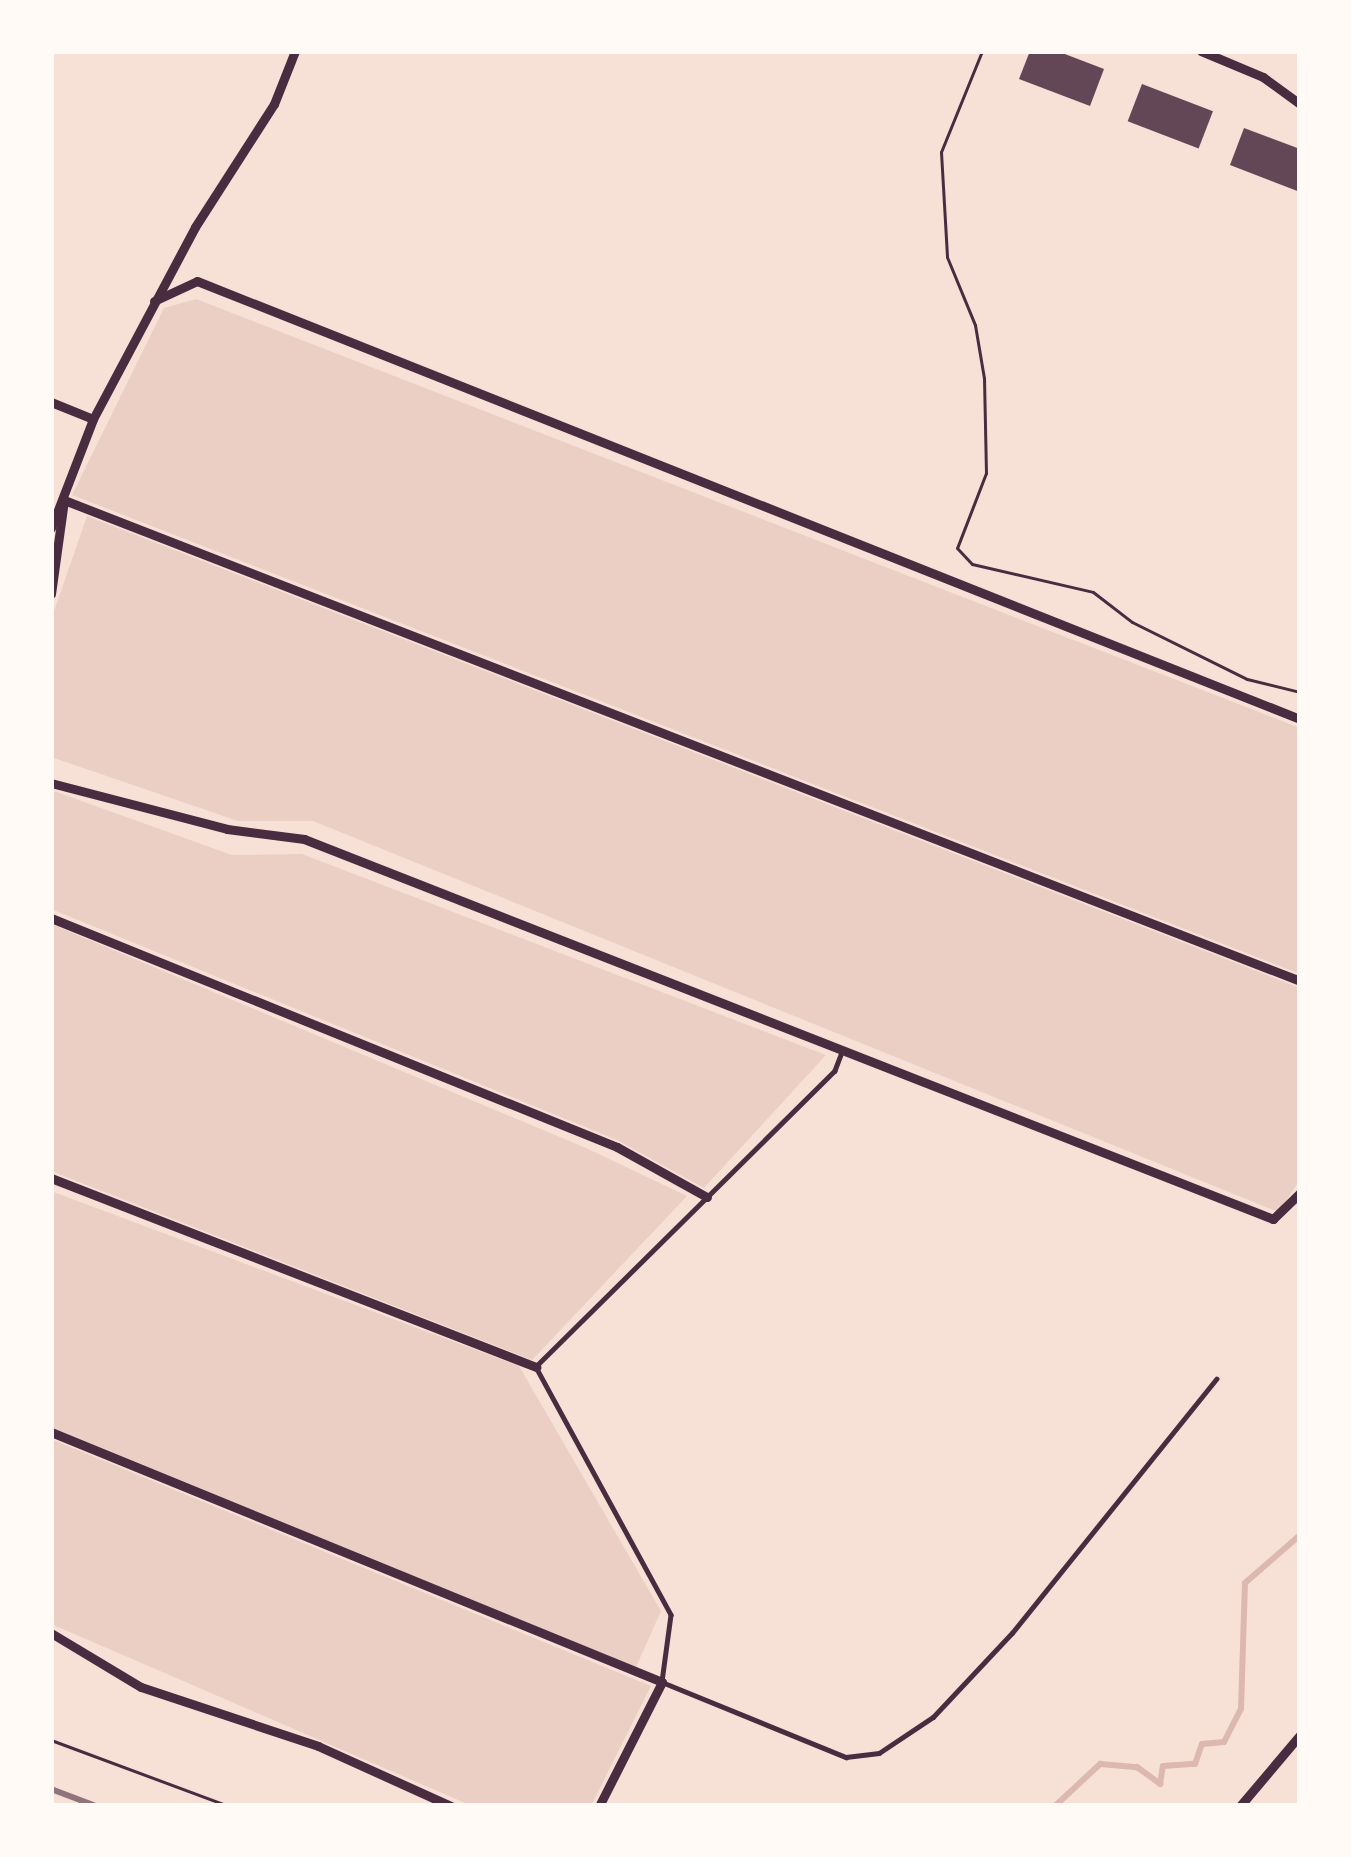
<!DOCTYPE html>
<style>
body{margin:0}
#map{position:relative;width:1351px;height:1857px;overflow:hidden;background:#f7e1d7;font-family:Raleway,sans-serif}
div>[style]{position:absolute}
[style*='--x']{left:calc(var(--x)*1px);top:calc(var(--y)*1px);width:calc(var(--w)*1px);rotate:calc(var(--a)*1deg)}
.green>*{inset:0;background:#ebcfc5}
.stream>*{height:6px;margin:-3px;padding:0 3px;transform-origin:3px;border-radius:3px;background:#dcb8b0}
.building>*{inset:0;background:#644757;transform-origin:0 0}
.path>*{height:3px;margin:-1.5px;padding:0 1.5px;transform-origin:1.5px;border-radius:1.5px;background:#4a2c40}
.service>*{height:4.5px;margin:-2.25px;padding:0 2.25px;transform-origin:2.25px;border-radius:2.25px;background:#4a2c40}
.minor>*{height:9px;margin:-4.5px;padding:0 4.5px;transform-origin:4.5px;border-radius:4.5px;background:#4a2c40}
.rail>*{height:6px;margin:-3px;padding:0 3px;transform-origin:3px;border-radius:3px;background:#8f747c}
span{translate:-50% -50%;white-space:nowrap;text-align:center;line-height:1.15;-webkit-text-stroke:9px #fffaf5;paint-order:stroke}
.frame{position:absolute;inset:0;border:54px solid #fffaf5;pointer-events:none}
</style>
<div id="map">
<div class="green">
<i style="clip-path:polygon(196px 299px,1300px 728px,1300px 974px,72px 495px,164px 308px)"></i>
<i style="clip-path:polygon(87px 516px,1300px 988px,1300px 1180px,1278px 1212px,313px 821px,238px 821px,51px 757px,52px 617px)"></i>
<i style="clip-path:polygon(51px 790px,232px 855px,302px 854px,826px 1055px,704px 1188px,617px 1140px,51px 909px)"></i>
<i style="clip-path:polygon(51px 924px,586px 1148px,687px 1196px,532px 1360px,51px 1171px)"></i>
<i style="clip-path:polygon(51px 1191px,519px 1366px,661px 1611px,636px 1667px,51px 1427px)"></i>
<i style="clip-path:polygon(51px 1439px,651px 1686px,591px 1806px,472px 1806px,51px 1624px)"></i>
</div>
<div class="stream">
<i style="--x:1055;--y:1806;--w:62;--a:-43"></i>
<i style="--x:1100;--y:1764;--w:37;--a:5"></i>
<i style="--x:1137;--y:1767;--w:29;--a:36"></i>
<i style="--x:1160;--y:1784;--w:18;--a:-81"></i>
<i style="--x:1163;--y:1766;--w:32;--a:-4"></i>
<i style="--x:1195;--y:1764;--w:21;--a:-71"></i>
<i style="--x:1202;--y:1744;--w:22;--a:-5"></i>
<i style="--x:1224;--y:1742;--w:37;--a:-63"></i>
<i style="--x:1241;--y:1709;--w:126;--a:-88.2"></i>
<i style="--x:1245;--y:1583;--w:73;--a:-41.1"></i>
</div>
<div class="building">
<i style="clip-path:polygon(1030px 51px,1057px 51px,1104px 69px,1090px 106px,1019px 79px)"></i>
<i style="left:1142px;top:84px;width:76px;height:40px;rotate:21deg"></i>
<i style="clip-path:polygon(1244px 128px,1300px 149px,1300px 192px,1230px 165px)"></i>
</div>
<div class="path">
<i style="--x:982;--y:51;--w:109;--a:112.1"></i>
<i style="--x:941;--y:152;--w:105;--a:86.7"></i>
<i style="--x:947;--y:257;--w:74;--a:67.6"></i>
<i style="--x:975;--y:325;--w:54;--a:80.4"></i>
<i style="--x:984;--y:378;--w:95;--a:88.8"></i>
<i style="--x:986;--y:473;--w:80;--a:111.1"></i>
<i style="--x:957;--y:548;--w:22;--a:47"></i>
<i style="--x:972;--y:564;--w:124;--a:13"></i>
<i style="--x:1093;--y:592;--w:49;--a:37.6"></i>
<i style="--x:1132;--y:622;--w:128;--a:26.4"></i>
<i style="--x:1247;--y:679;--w:55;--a:13.8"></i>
<i style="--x:51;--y:1740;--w:189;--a:20.4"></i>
</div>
<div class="service">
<i style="--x:841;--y:1055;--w:17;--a:111"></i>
<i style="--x:835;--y:1071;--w:421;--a:135.3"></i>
<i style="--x:536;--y:1367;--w:282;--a:61.4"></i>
<i style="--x:671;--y:1615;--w:68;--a:97.7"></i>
<i style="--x:662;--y:1682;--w:199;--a:22.2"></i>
<i style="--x:846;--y:1757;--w:33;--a:-7"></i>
<i style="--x:879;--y:1753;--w:65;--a:-33.7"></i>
<i style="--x:933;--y:1717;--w:115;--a:-46.8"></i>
<i style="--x:1012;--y:1633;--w:326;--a:-51.2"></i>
</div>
<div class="minor">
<i style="--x:1201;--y:51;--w:67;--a:22.8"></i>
<i style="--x:1263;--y:77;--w:46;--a:36.1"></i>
<i style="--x:154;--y:301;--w:47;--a:-24.9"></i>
<i style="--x:197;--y:281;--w:1187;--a:21.66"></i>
<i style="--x:51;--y:402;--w:45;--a:22"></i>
<i style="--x:51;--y:528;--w:117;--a:-68.9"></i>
<i style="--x:93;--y:419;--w:217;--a:-62"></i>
<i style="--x:195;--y:227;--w:146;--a:-57.3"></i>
<i style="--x:274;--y:104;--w:57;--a:-68.4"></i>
<i style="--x:51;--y:594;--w:95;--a:-82.1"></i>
<i style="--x:64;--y:500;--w:1326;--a:21.26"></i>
<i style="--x:51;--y:783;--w:182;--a:14.6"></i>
<i style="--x:227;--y:829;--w:78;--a:7.4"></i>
<i style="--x:304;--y:839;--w:1041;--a:21.41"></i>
<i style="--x:1273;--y:1219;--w:37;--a:-44"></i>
<i style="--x:51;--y:918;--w:611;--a:22.03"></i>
<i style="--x:617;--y:1147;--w:103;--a:29.1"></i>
<i style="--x:51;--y:1178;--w:521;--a:21.29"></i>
<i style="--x:51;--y:1432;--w:660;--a:22.25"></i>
<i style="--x:662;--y:1682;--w:139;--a:116.9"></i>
<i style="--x:51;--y:1633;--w:105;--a:31"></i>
<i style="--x:141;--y:1687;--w:187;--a:18.4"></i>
<i style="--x:318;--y:1746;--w:146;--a:24.3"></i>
<i style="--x:1240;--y:1806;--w:93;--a:-49.8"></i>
</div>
<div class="rail">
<i style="--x:51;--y:1789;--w:48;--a:20.7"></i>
</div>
<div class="frame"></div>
</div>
